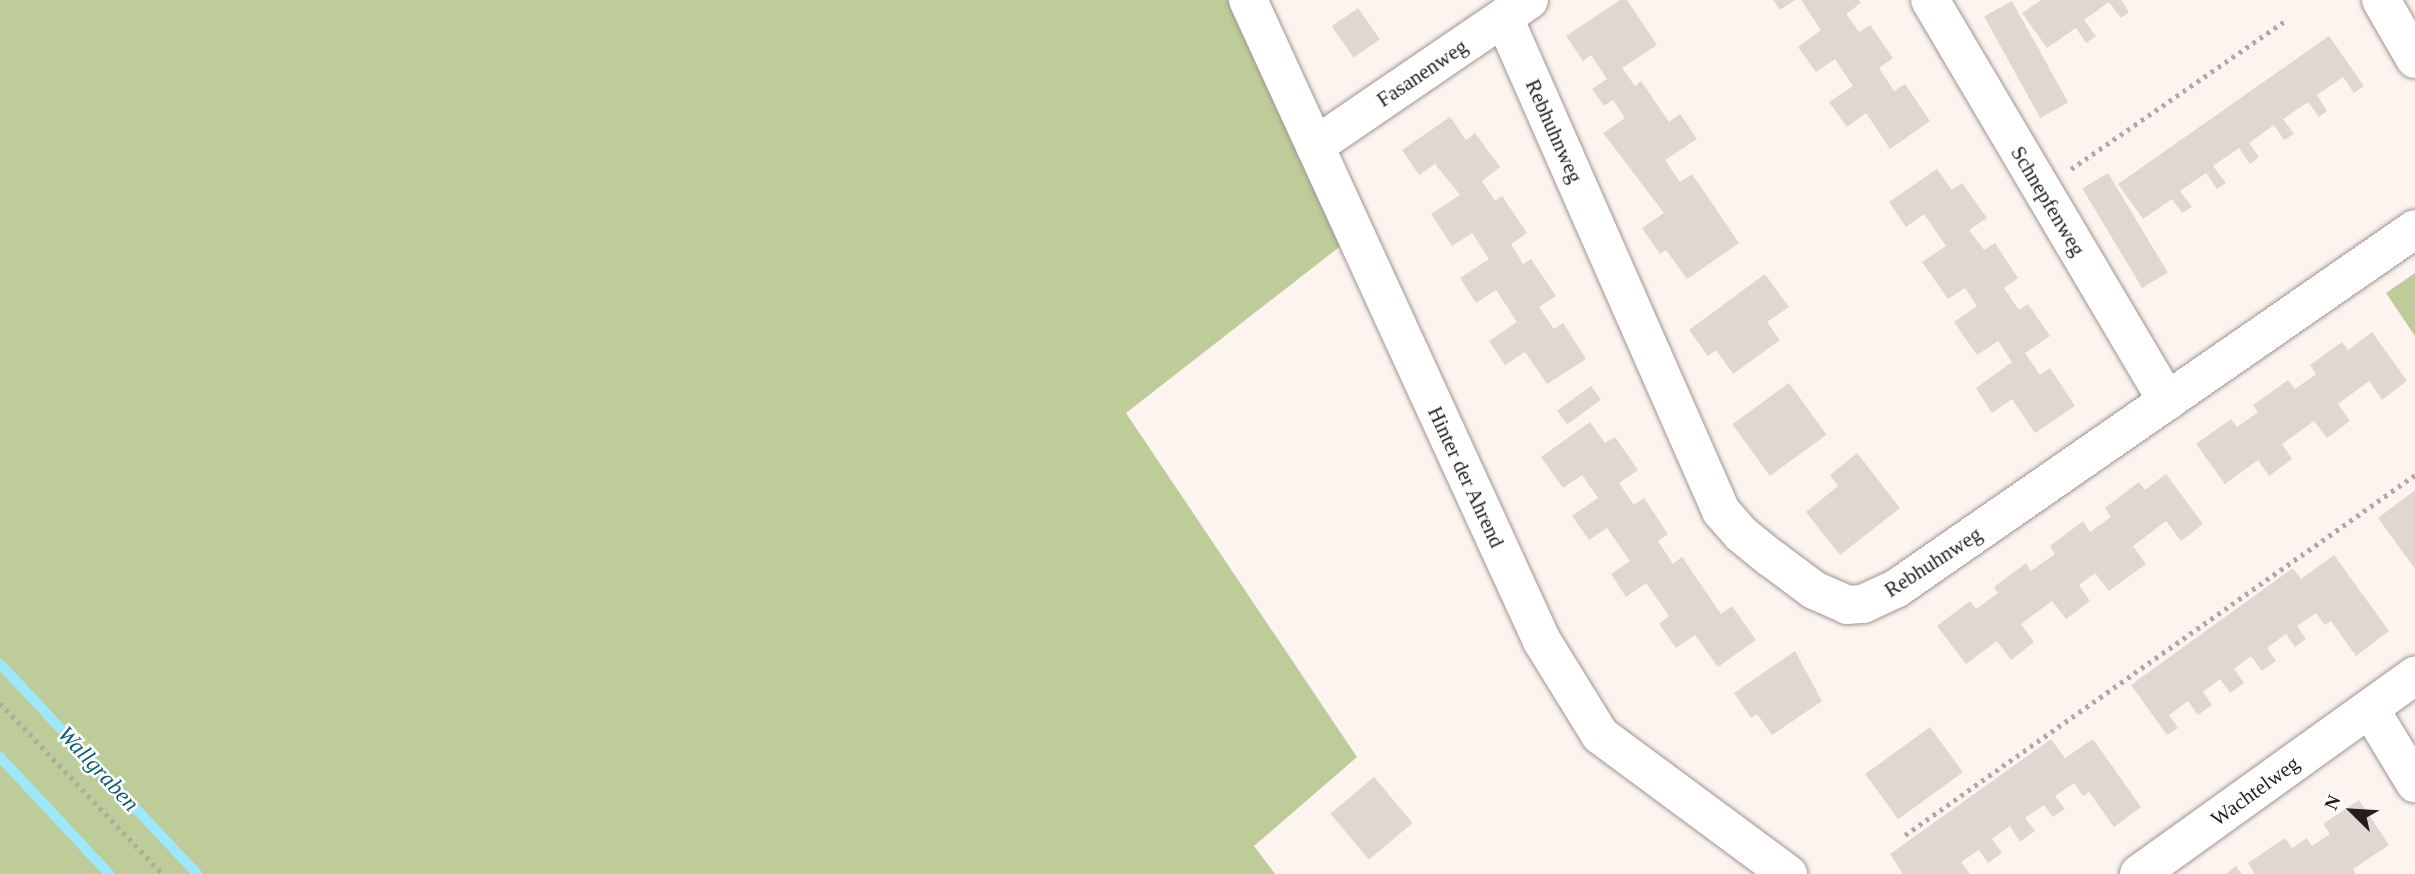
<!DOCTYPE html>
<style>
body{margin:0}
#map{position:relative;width:2415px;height:874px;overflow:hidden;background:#fef4ef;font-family:Georgia,serif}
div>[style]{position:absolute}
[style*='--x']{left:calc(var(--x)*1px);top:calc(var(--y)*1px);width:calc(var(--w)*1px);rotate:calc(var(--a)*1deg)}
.green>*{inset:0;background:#becc9a}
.stream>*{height:10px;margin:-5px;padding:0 5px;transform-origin:5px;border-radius:5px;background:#9ee8fe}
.building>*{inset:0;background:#e1d6d1;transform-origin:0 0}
.path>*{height:4.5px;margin-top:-2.25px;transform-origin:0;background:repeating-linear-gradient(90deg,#b1a9a5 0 3.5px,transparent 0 8.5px)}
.roads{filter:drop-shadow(0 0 2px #9f9591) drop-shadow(0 0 2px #9f9591)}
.minor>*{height:38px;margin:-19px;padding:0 19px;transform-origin:19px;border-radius:19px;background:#fff}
span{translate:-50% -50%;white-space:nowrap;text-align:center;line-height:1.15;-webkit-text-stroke:5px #fff;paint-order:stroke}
.street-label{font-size:21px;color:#221f1d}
.water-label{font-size:23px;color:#0a5f71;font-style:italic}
.north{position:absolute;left:2317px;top:776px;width:70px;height:70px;-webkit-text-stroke:5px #fff;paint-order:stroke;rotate:294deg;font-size:19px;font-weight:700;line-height:28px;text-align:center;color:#221f1d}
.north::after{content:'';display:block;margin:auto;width:24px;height:32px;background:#221f1d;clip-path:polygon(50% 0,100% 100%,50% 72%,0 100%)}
</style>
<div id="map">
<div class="green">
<i style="clip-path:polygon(0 0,1228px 0,1347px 241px,1126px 413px,1357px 757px,1254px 846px,1275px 874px,0 874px)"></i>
<i style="clip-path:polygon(2415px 273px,2415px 336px,2386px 293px)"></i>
</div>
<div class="stream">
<i style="--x:0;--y:664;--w:288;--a:46.8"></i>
<i style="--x:0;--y:757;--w:160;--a:47"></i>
</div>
<div class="building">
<i style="clip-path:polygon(1620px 0,1627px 0,1657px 45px,1622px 68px,1635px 86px,1641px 81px,1669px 122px,1680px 114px,1697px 139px,1665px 160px,1680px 182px,1692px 174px,1739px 243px,1687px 279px,1666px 250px,1660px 254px,1642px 228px,1664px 213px,1603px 133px,1625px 118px,1613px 100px,1604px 106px,1592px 89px,1607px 79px,1591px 55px,1583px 61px,1566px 36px)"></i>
<i style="clip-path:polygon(1773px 0,1795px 0,1780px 10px)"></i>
<i style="clip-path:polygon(1801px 0,1859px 0,1861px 3px,1846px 14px,1859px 32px,1870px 25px,1893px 58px,1879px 68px,1894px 91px,1905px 84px,1930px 121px,1890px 149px,1866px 113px,1847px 127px,1829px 102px,1853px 86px,1835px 59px,1816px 72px,1798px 47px,1821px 30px)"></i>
<i style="clip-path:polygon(2041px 0,2121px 0,2129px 12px,2121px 18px,2109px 2px,2084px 20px,2096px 36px,2086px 43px,2076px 28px,2047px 48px,2022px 13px)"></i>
<i style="left:2012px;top:1px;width:116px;height:32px;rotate:61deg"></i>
<i style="left:1358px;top:8px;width:38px;height:32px;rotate:55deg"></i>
<i style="clip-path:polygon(2329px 36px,2364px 86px,2354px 93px,2343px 77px,2317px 95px,2327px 111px,2319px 117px,2308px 102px,2283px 119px,2294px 134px,2284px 140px,2274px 125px,2249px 143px,2259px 157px,2250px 164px,2239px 148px,2213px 166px,2226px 183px,2217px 189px,2206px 173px,2180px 191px,2192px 207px,2182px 213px,2172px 199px,2143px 219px,2118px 184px)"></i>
<i style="clip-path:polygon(1450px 117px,1466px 140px,1475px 133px,1500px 167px,1482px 181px,1495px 201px,1502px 196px,1527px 233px,1511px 244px,1523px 264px,1531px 259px,1556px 296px,1539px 307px,1554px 329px,1563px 323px,1586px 359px,1547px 384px,1525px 352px,1505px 365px,1489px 341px,1517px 322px,1496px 290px,1476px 303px,1460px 278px,1489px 259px,1472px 233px,1452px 246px,1431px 214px,1460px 195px,1435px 164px,1419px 175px,1402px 150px)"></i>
<i style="clip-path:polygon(1937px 169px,1952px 190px,1962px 183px,1987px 218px,1969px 230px,1984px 250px,1995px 243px,2018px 278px,2004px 288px,2019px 310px,2028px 304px,2050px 336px,2025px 353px,2040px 375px,2050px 368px,2075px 406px,2035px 433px,2012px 399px,1992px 413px,1976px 388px,2012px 362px,1998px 341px,1977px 355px,1954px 322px,1977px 306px,1965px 288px,1948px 299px,1922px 262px,1946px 246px,1924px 214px,1906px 227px,1889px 202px)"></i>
<i style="left:2108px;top:173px;width:116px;height:30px;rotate:59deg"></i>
<i style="clip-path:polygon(1765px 274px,1789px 307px,1767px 322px,1780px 340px,1733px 374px,1716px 350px,1708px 356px,1689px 330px)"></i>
<i style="clip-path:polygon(2372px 332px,2407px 381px,2382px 400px,2369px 381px,2338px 404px,2350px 421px,2327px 438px,2314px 421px,2282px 444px,2292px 459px,2269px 476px,2258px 460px,2225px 484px,2196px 444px,2231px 419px,2237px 427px,2258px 412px,2253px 405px,2288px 380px,2295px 389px,2316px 374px,2310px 365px,2342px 342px,2348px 350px)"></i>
<i style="left:1789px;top:383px;width:64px;height:70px;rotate:54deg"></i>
<i style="left:1591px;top:386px;width:17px;height:42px;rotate:54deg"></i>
<i style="clip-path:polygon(1590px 422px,1605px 443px,1615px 437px,1638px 470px,1619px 483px,1634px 505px,1644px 498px,1668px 534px,1658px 541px,1673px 564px,1682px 557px,1721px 614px,1732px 606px,1756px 640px,1718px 667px,1695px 635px,1676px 648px,1659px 624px,1669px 616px,1646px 583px,1626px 597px,1611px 574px,1630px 561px,1607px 528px,1589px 540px,1572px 516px,1598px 498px,1582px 475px,1563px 488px,1541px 457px)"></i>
<i style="clip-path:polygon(1857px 453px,1900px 508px,1840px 555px,1806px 512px,1838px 486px,1830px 475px)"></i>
<i style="clip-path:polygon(2166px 474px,2203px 524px,2181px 541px,2166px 521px,2133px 546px,2146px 564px,2109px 591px,2095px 573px,2079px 585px,2090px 601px,2066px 619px,2052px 601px,2021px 624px,2034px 642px,2011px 660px,1997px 641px,1966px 664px,1937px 626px,1970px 601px,1976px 609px,1998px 593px,1994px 587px,2026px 563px,2031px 571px,2055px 554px,2050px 546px,2083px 521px,2090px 532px,2111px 517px,2105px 508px,2139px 482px,2145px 490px)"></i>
<i style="clip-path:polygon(2415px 490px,2415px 569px,2378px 518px)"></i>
<i style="clip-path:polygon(2334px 555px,2389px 631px,2356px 656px,2331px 621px,2325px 625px,2316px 613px,2297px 626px,2306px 639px,2295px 647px,2286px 634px,2267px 648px,2276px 661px,2262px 671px,2251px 656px,2234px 669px,2244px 683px,2230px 693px,2220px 679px,2203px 692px,2212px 705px,2198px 715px,2188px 701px,2169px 715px,2178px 728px,2167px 735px,2131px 685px,2293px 568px,2301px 579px)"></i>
<i style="clip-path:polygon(1795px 651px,1822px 701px,1772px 735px,1757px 714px,1751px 718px,1734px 693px)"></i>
<i style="left:1930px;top:727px;width:56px;height:80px;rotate:54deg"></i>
<i style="clip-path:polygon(2051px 739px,2065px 758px,2093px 739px,2141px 807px,2114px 827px,2089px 792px,2083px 796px,2074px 783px,2055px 796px,2065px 809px,2053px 817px,2044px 805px,2025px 818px,2035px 831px,2020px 842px,2010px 826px,1992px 839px,2002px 853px,1988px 863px,1979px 850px,1961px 862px,1970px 874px,1903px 874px,1890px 854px)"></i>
<i style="left:1374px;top:777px;width:60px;height:57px;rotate:50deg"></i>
<i style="clip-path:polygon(2359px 800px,2389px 845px,2353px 869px,2356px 874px,2255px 874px,2248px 863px,2285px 838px,2292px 848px,2307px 838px,2312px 846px,2330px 834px,2323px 824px)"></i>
<i style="clip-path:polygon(2236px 866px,2242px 874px,2226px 874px)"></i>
</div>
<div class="path">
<i style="--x:2071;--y:169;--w:262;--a:-34.7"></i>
<i style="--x:0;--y:703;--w:236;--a:46.4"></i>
<i style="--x:1905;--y:835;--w:624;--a:-35.22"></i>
</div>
<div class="roads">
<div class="minor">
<i style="--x:1248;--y:0;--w:705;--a:65.36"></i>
<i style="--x:1542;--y:641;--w:110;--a:58.3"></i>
<i style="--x:1600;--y:735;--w:234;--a:36.5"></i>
<i style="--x:1930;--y:0;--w:466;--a:59.4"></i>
<i style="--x:2381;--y:0;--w:68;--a:60"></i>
<i style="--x:1504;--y:18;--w:539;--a:66.24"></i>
<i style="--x:1721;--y:511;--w:30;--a:49"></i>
<i style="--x:1741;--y:534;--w:38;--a:39"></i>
<i style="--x:1771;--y:558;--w:54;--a:36.7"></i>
<i style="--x:1814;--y:590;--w:36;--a:24"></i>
<i style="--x:1847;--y:605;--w:16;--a:-4"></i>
<i style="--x:1863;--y:604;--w:38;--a:-25"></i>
<i style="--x:1897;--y:588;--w:630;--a:-34.72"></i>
<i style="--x:1315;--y:146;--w:259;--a:-34.3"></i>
<i style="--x:2370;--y:709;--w:87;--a:58.7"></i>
<i style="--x:2139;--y:874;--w:340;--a:-35.7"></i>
</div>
</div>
<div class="street-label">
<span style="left:1422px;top:73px;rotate:-34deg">Fasanenweg</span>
<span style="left:1554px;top:131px;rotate:66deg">Rebhuhnweg</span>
<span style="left:2048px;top:201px;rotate:59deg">Schnepfenweg</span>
<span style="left:1466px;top:477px;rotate:65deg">Hinter der Ahrend</span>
<span style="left:1933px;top:562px;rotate:-33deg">Rebhuhnweg</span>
<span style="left:2255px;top:791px;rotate:-36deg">Wachtelweg</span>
</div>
<div class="water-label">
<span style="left:98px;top:769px;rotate:47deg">Wallgraben</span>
</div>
<div class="north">N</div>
</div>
